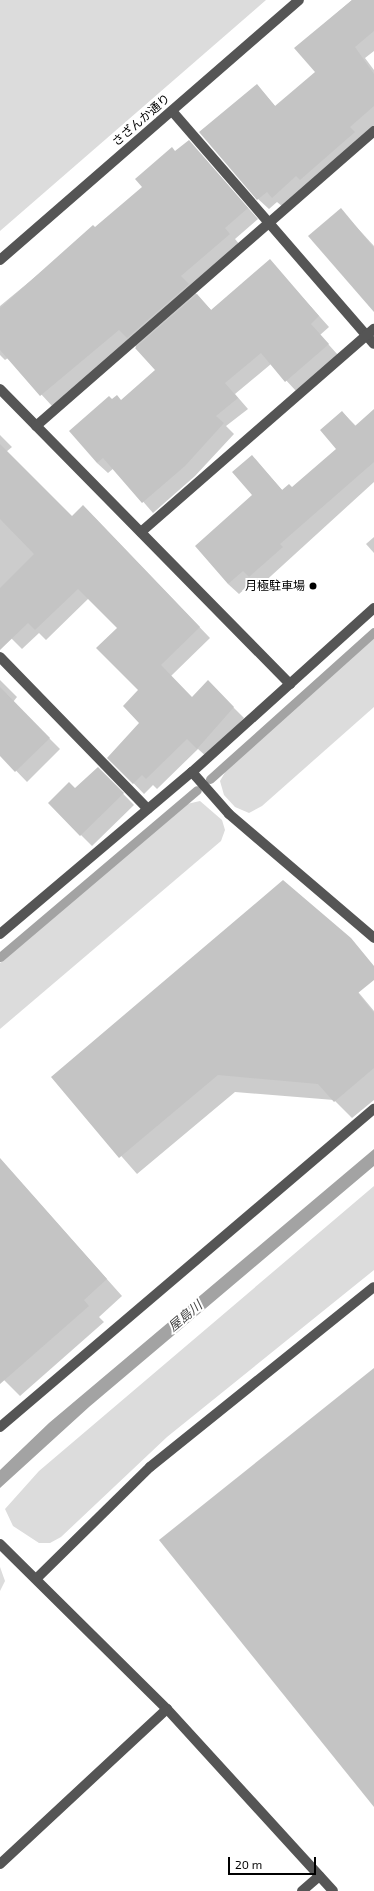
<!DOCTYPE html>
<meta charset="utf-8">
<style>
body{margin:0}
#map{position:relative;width:374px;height:1891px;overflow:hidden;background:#fff;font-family:"Exo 2","Noto Sans JP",sans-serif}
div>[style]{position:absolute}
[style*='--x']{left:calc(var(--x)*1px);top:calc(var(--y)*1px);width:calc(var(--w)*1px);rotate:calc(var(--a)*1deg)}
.green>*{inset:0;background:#dcdcdc}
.water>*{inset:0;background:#a3a3a3}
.shadow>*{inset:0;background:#0003}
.stream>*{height:9px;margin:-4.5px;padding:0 4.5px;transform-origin:4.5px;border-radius:4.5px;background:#a3a3a3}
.building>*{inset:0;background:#c4c4c4}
.minor>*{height:10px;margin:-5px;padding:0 5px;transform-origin:5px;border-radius:5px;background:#555}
.dots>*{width:11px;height:11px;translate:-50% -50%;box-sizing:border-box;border:2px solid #fff;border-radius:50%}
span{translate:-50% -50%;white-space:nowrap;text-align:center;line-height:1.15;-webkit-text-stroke:4px #fff;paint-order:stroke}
.street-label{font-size:12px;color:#000}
.poi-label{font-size:12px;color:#000}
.right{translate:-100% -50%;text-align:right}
.water-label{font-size:13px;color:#444;font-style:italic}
.scale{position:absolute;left:228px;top:1857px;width:88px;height:18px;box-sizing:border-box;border:2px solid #000;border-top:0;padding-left:5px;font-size:12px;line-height:14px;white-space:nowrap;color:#000;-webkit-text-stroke:3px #fff;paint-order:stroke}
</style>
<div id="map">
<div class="green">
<i style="clip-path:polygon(0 0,266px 0,0 231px)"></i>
<i style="clip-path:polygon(374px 638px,374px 707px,262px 806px,249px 813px,235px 807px,224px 795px,220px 781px,227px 769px)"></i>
<i style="clip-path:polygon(200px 801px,222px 820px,225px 830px,221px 841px,0 1029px,0 963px,187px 804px)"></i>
<i style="clip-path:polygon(374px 1186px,374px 1270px,167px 1437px,61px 1537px,50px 1543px,39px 1543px,13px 1526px,5px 1509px,39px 1471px)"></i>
<i style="clip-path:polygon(0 1567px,5px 1581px,0 1591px)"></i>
</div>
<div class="water">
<i style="clip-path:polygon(374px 1149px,374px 1166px,89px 1407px,0 1488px,0 1470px,49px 1423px)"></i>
</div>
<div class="shadow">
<i style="clip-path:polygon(352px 0,374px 0,374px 51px,365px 58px,374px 70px,374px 125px,283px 207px,277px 202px,269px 209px,258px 199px,257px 85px,276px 107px,316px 72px,296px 48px)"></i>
<i style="clip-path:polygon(176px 152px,200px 153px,258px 219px,235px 239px,240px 245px,191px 287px,198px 296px,212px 311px,270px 261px,329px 327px,320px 335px,338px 355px,296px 391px,271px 364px,235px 394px,248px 409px,226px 426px,234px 434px,195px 476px,153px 513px,114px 468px,108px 473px,97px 463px,113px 400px,121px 401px,156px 370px,130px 340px,52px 406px,8px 358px,5px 360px,0 355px,0 306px,144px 187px)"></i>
<i style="clip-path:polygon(340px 209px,374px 246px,374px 310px)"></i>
<i style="clip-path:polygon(342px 412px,356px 426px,374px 413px,374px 482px,260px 586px,254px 581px,239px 594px,228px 584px,254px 495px,252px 456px,283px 491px,293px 488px,337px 449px)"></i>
<i style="clip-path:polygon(0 435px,12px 447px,6px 452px,72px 518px,94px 517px,210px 638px,171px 676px,192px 698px,208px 682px,244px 718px,208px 758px,198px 749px,157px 789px,153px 785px,144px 794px,109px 758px,141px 723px,139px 690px,118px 628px,89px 598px,46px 640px,39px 633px,22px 649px,0 627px)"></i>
<i style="clip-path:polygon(374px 537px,374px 553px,366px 544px)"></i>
<i style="clip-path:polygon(0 680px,17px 697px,13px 702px,60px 749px,27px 782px,0 754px)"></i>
<i style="clip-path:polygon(98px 768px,134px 805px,92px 846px,49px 803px,75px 789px)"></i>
<i style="clip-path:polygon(325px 952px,374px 1011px,374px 1100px,352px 1118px,334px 1100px,235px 1092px,137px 1174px,52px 1077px)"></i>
<i style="clip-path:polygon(0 1159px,122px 1296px,99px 1317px,104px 1322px,20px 1396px,0 1376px)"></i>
</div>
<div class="stream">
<i style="--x:210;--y:779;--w:220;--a:-41.9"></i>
<i style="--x:0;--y:957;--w:258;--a:-40.3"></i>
</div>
<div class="building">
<i style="clip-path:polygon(352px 0,374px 0,374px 31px,355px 47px,374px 74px,374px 106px,350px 127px,355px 132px,300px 180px,296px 176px,272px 198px,267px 192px,257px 200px,199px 132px,257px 84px,275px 106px,315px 72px,294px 48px)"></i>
<i style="clip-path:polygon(189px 140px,248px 208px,225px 228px,230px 234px,181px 276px,189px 284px,127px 338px,119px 330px,40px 396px,0 350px,0 308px,93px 225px,95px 227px,142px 187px,135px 179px,172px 147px,175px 151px)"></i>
<i style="clip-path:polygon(341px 208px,374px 248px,374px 312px,308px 236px)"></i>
<i style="clip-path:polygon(270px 259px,319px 316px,311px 324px,329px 344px,285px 382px,261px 353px,225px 383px,238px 398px,216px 416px,224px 423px,185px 466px,142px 503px,103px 458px,97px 463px,69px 431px,109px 396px,112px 399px,117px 395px,121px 400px,155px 370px,135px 348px,197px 294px,211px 310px)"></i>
<i style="clip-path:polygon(374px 409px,374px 462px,280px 544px,283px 547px,249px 577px,243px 571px,228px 584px,195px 546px,252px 495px,232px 472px,252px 455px,282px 490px,289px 484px,292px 487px,336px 449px,320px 430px,342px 411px,355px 426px)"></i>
<i style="clip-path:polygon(0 444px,72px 516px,83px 505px,200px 627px,161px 665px,192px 697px,208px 680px,234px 707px,197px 749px,187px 739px,146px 779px,142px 775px,133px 784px,107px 758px,139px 723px,123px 706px,138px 690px,96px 648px,117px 628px,78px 589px,35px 630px,28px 623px,0 650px,0 588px,34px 554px,0 519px)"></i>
<i style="clip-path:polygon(0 687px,50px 738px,15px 772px,0 756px)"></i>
<i style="clip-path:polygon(98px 767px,124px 793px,80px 836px,48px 803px,69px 782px,75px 788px)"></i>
<i style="clip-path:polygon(283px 880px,351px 938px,374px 966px,374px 980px,358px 993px,374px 1013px,374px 1068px,334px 1102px,318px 1084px,218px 1075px,119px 1158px,51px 1077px)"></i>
<i style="clip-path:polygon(0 1158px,107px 1279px,84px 1300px,89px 1306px,0 1384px)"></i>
<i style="clip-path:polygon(374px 1368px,374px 1807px,159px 1540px)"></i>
</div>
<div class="minor">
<i style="--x:172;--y:111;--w:308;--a:49.1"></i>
<i style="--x:0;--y:260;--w:396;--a:-41"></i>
<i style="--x:0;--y:389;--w:414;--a:45.5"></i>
<i style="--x:36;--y:426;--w:449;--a:-41.1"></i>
<i style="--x:141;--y:532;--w:309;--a:-41.1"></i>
<i style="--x:0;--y:657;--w:212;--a:45.8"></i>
<i style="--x:192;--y:772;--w:56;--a:48.6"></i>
<i style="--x:229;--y:814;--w:191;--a:40.5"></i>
<i style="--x:0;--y:934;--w:251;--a:-40.2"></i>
<i style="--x:192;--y:772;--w:245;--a:-42"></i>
<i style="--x:0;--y:1427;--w:491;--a:-40.4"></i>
<i style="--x:0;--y:1544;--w:235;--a:44.7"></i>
<i style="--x:167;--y:1709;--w:246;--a:47.6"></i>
<i style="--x:37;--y:1578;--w:158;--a:-44.5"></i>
<i style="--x:150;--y:1467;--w:287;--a:-38.8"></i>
<i style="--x:0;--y:1864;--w:228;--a:-42.9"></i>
<i style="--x:302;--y:1891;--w:23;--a:-41"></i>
</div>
<div class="dots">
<i style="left:313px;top:586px;background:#000"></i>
</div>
<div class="street-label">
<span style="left:141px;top:120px;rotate:-41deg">さざんか通り</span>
</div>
<div class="poi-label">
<span class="right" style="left:305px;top:586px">月極駐車場</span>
</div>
<div class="water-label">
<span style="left:185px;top:1316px;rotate:-40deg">屋島川</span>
</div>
<div class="scale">20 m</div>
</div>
